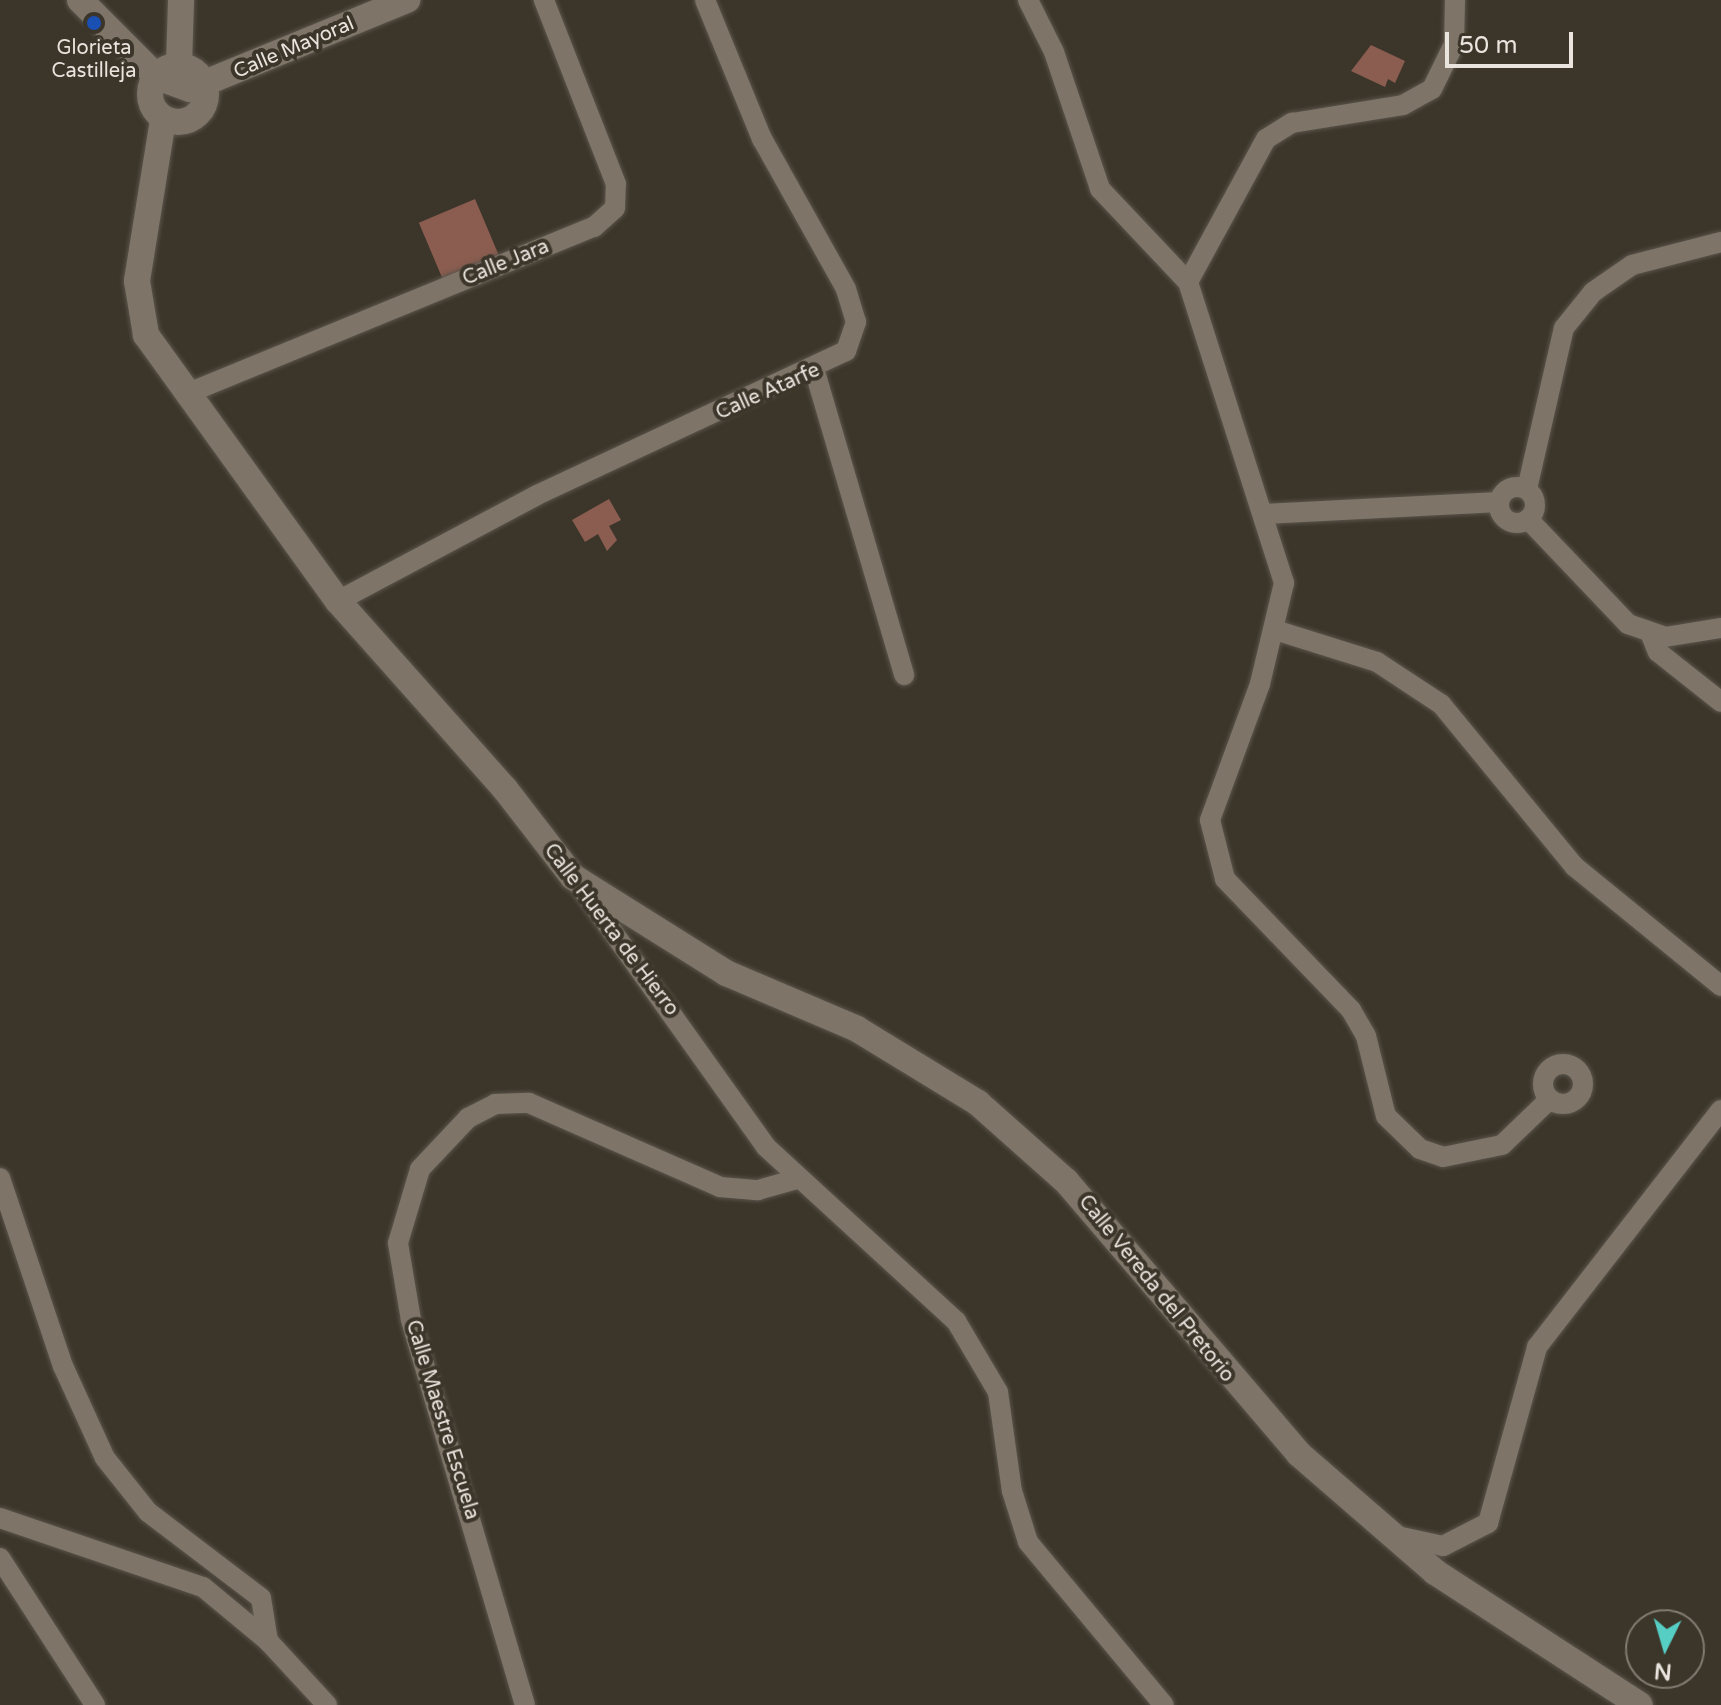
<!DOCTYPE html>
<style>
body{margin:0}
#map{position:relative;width:1721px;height:1705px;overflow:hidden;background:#3c352a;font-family:"Varela Round",sans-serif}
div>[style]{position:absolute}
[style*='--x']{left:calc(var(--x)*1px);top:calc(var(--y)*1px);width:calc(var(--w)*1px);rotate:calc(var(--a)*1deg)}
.building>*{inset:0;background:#8a5d50;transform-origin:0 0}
.roads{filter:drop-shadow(0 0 2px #5a544b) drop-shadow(0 0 2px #5a544b)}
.minor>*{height:20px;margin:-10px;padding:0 10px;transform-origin:10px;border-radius:10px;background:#7e7568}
.minor>.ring{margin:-10px;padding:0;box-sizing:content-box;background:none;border:20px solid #7e7568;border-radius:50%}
.tertiary>*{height:26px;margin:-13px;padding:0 13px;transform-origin:13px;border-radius:13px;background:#7e7568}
.tertiary>.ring{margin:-13px;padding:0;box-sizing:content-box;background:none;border:26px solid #7e7568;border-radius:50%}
.dots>*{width:22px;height:22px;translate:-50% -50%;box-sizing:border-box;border:4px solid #3c352a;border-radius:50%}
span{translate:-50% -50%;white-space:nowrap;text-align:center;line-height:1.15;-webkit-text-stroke:8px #3c352a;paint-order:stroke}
.poi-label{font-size:20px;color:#e9e4de}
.street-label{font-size:20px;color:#e9e4de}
.north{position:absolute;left:1625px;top:1609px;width:80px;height:80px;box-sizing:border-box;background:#3c352a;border:2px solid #817b72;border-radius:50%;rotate:185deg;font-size:22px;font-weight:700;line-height:32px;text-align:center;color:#e9e4de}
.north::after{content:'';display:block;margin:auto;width:28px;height:36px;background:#56cec4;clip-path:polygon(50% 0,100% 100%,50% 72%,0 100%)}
.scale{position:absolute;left:1445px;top:32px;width:128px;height:36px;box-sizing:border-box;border:4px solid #e9e4de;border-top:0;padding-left:10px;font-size:24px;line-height:28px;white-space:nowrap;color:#e9e4de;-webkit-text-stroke:6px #3c352a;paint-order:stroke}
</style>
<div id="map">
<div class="building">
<i style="clip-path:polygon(1371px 45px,1405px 61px,1395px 83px,1388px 79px,1385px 87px,1351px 71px)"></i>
<i style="left:475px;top:199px;width:61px;height:61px;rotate:67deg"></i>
<i style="clip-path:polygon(609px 499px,621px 520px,609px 526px,617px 540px,607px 551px,598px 534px,585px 542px,572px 520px)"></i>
</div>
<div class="roads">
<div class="minor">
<i style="--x:1028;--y:0;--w:58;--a:63.4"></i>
<i style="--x:1054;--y:52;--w:145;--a:71.4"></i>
<i style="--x:1100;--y:189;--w:128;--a:46.6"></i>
<i style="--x:1188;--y:282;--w:316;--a:72.3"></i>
<i style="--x:1284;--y:583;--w:104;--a:103.4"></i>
<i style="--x:1260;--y:684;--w:145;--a:110.2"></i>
<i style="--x:1210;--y:820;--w:61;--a:75.7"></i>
<i style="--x:1225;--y:879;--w:182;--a:46.1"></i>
<i style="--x:1351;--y:1010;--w:30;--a:60"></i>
<i style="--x:1366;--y:1036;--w:82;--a:76"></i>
<i style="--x:1386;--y:1116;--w:47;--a:44.1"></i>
<i style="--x:1420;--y:1149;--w:24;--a:19"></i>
<i style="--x:1443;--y:1157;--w:60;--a:-11.5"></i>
<i style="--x:1502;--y:1145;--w:66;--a:-43.8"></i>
<i style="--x:1188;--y:282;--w:163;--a:-61.4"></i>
<i style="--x:1266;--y:139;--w:31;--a:-32"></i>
<i style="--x:1292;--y:123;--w:112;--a:-9.2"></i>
<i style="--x:1403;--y:105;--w:33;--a:-29"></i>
<i style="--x:1432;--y:89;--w:50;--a:-63.9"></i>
<i style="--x:1454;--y:44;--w:44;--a:-88.7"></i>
<i style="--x:815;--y:372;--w:316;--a:73.6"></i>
<i style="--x:186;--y:394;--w:441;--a:-22.3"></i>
<i style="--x:594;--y:227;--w:28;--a:-42"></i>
<i style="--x:615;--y:208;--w:24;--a:-88"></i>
<i style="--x:616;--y:184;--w:198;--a:-111.4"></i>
<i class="ring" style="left:1499px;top:487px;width:16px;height:16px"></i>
<i style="--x:1527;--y:489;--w:165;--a:-77.1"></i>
<i style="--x:1564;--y:328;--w:46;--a:-51.1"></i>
<i style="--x:1593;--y:292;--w:47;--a:-34.7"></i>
<i style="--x:1632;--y:265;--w:92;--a:-14.5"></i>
<i style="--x:1264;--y:514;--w:235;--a:-2.9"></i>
<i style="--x:1528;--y:519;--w:145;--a:46.4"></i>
<i style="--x:1628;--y:624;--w:39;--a:19"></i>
<i style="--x:1665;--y:637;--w:57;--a:-9.1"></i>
<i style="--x:338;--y:601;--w:225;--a:-28"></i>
<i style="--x:537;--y:495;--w:341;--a:-25"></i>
<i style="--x:846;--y:351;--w:31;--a:-71"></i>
<i style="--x:856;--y:322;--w:34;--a:-107"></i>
<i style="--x:846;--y:289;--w:172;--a:-119.2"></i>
<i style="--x:762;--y:139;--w:150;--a:-112.3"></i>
<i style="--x:1275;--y:630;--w:107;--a:17.4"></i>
<i style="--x:1377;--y:662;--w:77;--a:33.3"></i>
<i style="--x:1441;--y:704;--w:210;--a:50.6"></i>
<i style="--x:1574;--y:866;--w:190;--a:39.2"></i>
<i style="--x:1651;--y:635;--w:18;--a:68"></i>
<i style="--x:1658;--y:652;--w:80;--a:38.4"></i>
<i style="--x:580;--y:886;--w:320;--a:54.5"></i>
<i style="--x:766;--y:1147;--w:258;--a:42.5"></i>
<i style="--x:956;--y:1321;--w:82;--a:59.4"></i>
<i style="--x:998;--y:1392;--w:100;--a:82"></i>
<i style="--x:1012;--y:1491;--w:53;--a:72.6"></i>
<i style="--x:1028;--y:1542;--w:212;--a:50.2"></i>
<i class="ring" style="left:1543px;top:1064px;width:20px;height:20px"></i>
<i style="--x:0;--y:1178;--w:198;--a:71.5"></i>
<i style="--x:63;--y:1366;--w:101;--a:65.5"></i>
<i style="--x:105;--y:1458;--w:69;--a:51.5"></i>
<i style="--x:148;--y:1512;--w:142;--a:37.3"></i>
<i style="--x:261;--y:1598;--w:44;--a:80.8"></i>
<i style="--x:0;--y:1518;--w:214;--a:18.8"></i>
<i style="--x:203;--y:1587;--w:85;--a:39.7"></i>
<i style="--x:268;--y:1641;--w:87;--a:47.3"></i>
<i style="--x:1397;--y:1536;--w:47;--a:12.3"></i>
<i style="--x:1443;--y:1546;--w:51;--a:-27.1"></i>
<i style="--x:1488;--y:1523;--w:183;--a:-74.4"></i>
<i style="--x:1537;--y:1347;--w:300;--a:-52.2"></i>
<i style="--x:0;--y:1558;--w:175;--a:57.1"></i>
<i style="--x:525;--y:1705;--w:402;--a:-106.5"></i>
<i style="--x:411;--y:1320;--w:78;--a:-99.6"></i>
<i style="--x:398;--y:1243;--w:77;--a:-73.4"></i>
<i style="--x:420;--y:1169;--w:70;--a:-46.7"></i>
<i style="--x:468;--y:1118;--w:30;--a:-27"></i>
<i style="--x:495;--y:1104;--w:34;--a:-2"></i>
<i style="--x:529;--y:1103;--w:209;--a:23.7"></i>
<i style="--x:720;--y:1187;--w:38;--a:5"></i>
<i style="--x:758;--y:1190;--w:41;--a:-15.8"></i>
</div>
<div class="tertiary">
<i style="--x:80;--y:0;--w:109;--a:45"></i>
<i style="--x:157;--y:77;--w:35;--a:20"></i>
<i style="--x:190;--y:89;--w:235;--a:-22.3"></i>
<i style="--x:179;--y:65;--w:65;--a:-88.2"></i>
<i class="ring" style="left:150px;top:66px;width:30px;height:30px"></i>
<i style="--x:163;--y:120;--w:163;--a:99.2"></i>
<i style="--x:137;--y:281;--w:55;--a:80.5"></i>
<i style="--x:146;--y:335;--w:328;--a:54.2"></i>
<i style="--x:338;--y:601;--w:251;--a:48.4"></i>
<i style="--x:505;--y:789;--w:111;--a:52.3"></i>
<i style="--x:573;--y:877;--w:181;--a:32.1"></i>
<i style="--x:726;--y:973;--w:142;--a:23.1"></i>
<i style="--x:857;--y:1029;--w:142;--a:31.4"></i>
<i style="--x:978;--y:1103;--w:118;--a:41.6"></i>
<i style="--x:1066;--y:1181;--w:359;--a:49.5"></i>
<i style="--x:1299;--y:1454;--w:180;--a:40.9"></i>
<i style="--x:1435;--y:1572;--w:244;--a:33"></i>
</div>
</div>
<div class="dots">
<i style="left:94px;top:23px;background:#1a4fb4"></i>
</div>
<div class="poi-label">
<span style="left:94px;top:60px">Glorieta<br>Castilleja</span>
</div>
<div class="street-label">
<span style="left:294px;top:48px;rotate:-23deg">Calle Mayoral</span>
<span style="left:506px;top:263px;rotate:-22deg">Calle Jara</span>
<span style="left:768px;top:392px;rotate:-24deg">Calle Atarfe</span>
<span style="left:611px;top:930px;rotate:53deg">Calle Huerta de Hierro</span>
<span style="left:1156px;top:1289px;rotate:51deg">Calle Vereda del Pretorio</span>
<span style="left:442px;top:1420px;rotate:73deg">Calle Maestre Escuela</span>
</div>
<div class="north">N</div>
<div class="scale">50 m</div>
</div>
